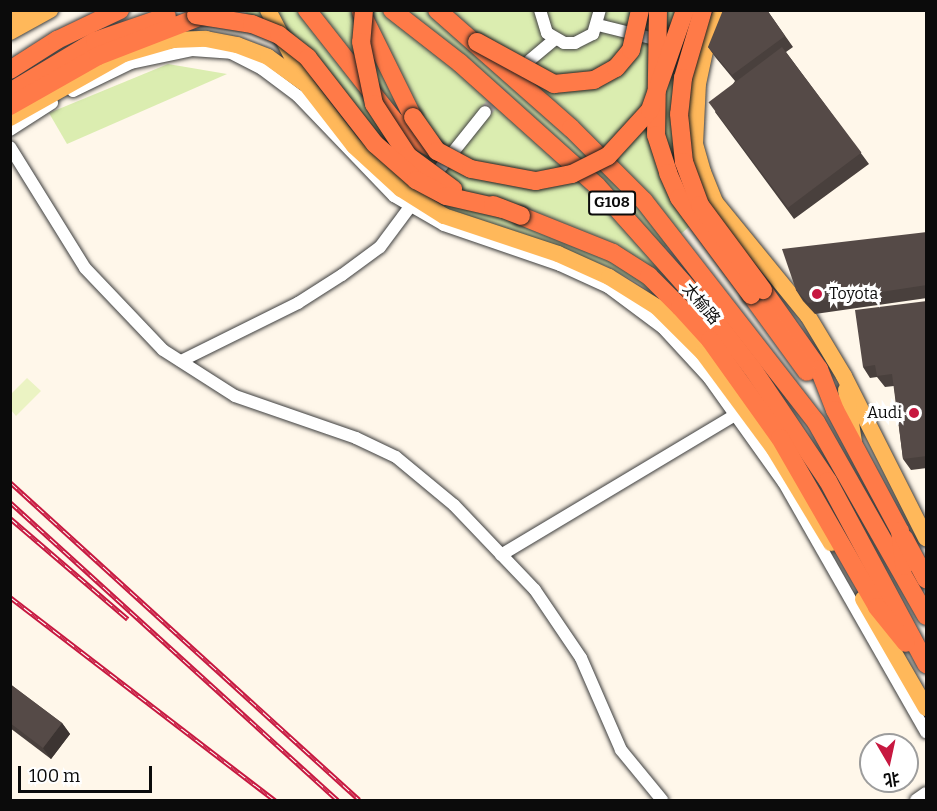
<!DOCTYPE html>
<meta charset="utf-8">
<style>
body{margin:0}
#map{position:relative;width:937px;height:811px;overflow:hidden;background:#fff7ea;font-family:Bitter,"Noto Sans SC",serif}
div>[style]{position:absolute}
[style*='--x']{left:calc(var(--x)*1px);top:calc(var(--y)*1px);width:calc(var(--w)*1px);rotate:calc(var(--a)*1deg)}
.green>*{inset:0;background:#dbedb0}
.pitch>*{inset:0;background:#ebf3c3}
.minor-tunnel>*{height:12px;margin-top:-6px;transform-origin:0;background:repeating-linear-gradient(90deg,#dad4c9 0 12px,transparent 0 18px)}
.roads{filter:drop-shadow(0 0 2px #3e3e3e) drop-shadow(0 0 2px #3e3e3e)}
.minor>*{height:12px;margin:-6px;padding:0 6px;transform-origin:6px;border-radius:6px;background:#fff}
.major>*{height:16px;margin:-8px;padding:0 8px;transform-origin:8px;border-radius:8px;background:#ffb85a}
.highway>*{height:18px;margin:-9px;padding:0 9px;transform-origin:9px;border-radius:9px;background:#ff7a48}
.rail>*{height:5px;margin-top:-2.5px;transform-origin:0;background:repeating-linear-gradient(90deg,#fff 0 9px,#c71840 0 18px);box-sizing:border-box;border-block:2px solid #c71840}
.bridges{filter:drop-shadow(0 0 2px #1c1c1c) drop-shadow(0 0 2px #1c1c1c)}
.highway-bridge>*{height:18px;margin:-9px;padding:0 9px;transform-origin:9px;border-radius:9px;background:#ff7a48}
.wall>*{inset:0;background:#49403d}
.shaded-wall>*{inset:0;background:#3c3432}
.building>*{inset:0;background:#554a47;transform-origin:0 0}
.dots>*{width:16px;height:16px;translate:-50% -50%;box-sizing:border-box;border:3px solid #fff;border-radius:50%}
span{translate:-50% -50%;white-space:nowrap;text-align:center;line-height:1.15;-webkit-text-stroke:6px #fff;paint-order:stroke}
.shield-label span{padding:2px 4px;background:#fff;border:2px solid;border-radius:4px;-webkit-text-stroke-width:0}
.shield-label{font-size:15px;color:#0b0b0b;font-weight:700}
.poi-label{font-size:16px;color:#0b0b0b}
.left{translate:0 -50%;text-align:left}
.right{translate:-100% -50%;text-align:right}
.street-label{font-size:16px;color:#0b0b0b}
.frame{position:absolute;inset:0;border:12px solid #0b0b0b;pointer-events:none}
.north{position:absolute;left:859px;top:733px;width:60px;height:60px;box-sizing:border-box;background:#fff;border:2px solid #9d9d9d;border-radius:50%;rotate:171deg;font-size:16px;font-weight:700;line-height:24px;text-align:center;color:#0b0b0b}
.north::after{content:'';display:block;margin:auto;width:21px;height:27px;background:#c71840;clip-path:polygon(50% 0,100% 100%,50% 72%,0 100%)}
.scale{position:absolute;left:18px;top:766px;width:134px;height:27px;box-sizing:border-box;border:3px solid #0b0b0b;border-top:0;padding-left:8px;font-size:18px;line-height:21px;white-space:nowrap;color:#0b0b0b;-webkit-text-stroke:4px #fff;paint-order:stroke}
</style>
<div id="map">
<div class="green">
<i style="clip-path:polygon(244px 11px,676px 11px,672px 116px,697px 209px,690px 226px,652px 259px,707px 319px,666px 304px,640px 284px,606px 266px,433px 206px,441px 190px,390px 150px)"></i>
<i style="clip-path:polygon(168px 64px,227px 74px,67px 144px,49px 113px)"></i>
</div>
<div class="pitch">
<i style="clip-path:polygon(27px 378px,41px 391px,16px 416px,11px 410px,11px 394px)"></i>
</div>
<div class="minor-tunnel">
<i style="--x:485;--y:112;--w:52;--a:-48.9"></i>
</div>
<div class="roads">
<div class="minor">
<i style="--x:540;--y:10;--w:24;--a:73"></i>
<i style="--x:547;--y:33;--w:20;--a:30"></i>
<i style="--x:564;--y:43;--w:11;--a:0"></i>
<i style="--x:575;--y:43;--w:20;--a:-27"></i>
<i style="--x:593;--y:34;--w:25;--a:-74"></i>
<i style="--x:598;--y:25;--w:104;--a:13.9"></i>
<i style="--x:530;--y:60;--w:31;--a:-40"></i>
<i style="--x:73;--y:91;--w:64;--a:-25.8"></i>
<i style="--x:131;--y:63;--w:62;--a:-12"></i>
<i style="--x:192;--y:50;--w:39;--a:4"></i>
<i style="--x:231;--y:53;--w:35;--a:27"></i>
<i style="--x:262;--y:69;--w:45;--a:36.9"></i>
<i style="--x:298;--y:96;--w:139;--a:46.2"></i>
<i style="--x:394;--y:196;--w:58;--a:30.1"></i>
<i style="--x:444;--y:225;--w:123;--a:19"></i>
<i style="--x:560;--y:265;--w:53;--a:24.6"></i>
<i style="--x:608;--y:287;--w:69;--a:36.7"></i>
<i style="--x:663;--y:328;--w:68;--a:47.4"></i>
<i style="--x:709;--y:378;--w:129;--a:54.5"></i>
<i style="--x:784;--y:483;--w:287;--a:60.3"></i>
<i style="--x:10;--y:130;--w:50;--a:-32.7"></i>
<i style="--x:10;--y:147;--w:142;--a:58.2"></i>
<i style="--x:85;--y:268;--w:113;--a:46.4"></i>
<i style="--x:163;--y:350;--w:85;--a:32.6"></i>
<i style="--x:235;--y:396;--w:128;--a:19.1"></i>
<i style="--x:356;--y:438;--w:44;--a:25.4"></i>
<i style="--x:396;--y:457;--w:75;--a:39.6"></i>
<i style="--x:454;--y:505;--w:117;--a:46.4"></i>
<i style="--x:535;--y:590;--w:82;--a:55.9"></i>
<i style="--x:581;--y:658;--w:100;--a:66.5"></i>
<i style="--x:621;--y:750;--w:65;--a:50.6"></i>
<i style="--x:430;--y:181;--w:88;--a:-51.4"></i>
<i style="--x:181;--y:361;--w:131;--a:-26.4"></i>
<i style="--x:298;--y:303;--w:52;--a:-32.5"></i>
<i style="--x:342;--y:275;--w:47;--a:-36.4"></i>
<i style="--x:380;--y:247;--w:59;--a:-53.3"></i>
<i style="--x:501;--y:555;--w:273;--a:-30.9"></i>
<i style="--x:916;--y:800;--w:12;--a:-35"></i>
</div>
<div class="major">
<i style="--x:268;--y:10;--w:83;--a:62.8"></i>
<i style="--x:306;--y:84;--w:78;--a:52.3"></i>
<i style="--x:354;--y:146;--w:64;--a:42.5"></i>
<i style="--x:401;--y:189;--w:51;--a:32.1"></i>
<i style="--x:444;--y:216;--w:120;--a:18.4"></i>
<i style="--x:558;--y:254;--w:56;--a:24.3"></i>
<i style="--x:609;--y:277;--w:57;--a:32"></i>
<i style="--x:657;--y:307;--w:65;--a:45"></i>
<i style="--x:703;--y:353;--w:119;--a:53.5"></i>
<i style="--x:774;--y:449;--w:110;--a:58.8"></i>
<i style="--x:722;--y:10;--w:44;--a:112.5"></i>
<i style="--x:705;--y:51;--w:33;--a:102"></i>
<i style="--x:698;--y:83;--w:61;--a:92.8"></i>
<i style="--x:695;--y:144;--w:29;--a:74"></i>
<i style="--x:703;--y:172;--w:32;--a:68"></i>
<i style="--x:715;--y:202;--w:147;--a:50.8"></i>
<i style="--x:808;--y:316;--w:70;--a:59"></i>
<i style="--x:844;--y:376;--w:182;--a:63.2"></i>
<i style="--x:10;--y:18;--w:17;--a:-28"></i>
<i style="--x:10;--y:32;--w:46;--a:-28.8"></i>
<i style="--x:10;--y:118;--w:131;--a:-29.3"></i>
<i style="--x:124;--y:54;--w:51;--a:-15.9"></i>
<i style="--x:173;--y:40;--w:33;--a:-2"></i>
<i style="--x:206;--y:39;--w:32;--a:11"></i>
<i style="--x:237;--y:45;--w:33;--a:21"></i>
<i style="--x:268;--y:57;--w:44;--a:35.8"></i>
<i style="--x:846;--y:390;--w:53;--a:81.3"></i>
<i style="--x:863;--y:599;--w:126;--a:60"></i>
</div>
<div class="highway">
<i style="--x:307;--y:10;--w:137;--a:51.8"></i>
<i style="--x:392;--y:118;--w:28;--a:45"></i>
<i style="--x:412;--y:138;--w:28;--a:27"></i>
<i style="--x:392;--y:10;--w:86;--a:37.9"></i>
<i style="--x:460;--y:63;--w:184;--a:41.9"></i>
<i style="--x:597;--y:186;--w:161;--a:48.3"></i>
<i style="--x:704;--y:306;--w:78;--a:52.3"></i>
<i style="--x:752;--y:368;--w:136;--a:56.1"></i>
<i style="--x:828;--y:481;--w:208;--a:61.8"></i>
<i style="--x:437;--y:10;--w:179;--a:41.4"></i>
<i style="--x:571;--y:128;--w:103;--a:45"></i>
<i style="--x:644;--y:201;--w:280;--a:52.1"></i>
<i style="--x:816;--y:422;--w:223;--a:60.4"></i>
<i style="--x:361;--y:12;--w:117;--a:63.7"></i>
<i style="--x:10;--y:70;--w:56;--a:-32.6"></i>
<i style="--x:57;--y:40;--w:70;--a:-25.5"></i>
<i style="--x:10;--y:92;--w:99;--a:-31"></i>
<i style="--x:95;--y:41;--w:76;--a:-19.1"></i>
<i style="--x:10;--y:106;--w:101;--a:-29.6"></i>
<i style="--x:98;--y:56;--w:122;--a:-21.1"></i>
<i style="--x:521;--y:216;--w:99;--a:21.9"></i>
<i style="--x:613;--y:253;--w:43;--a:32.6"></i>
<i style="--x:649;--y:276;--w:44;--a:45"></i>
<i style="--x:680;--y:307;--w:45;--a:47.7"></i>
<i style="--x:710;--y:340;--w:120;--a:54.5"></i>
<i style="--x:780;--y:438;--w:195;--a:60.1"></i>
<i style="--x:877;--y:607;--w:46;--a:51.1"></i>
<i style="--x:763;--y:290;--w:97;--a:54.7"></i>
<i style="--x:819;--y:369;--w:44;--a:68.7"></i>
<i style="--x:835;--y:410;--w:137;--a:61.8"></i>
<i style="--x:900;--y:531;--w:35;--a:83"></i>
<i style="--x:751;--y:295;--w:95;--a:54"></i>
<i style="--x:904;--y:538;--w:47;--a:61.8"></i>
</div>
</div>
<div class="rail">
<i style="--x:10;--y:482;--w:472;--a:42.3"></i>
<i style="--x:10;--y:502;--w:443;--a:42.3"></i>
<i style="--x:10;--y:518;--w:155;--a:40.6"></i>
<i style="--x:10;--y:597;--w:334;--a:37.5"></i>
</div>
<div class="bridges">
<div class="highway-bridge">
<i style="--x:364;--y:10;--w:32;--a:95"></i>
<i style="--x:361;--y:42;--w:63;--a:78.2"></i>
<i style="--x:374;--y:104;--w:62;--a:56.8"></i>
<i style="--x:408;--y:156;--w:56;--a:36.3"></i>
<i style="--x:658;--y:10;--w:125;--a:90.9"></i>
<i style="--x:656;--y:135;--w:40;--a:72"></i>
<i style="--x:668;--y:173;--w:27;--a:66"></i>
<i style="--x:679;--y:198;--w:121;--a:53.4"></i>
<i style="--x:703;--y:10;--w:71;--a:106.4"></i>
<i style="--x:683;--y:78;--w:36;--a:96"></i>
<i style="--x:679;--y:114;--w:48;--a:84.1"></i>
<i style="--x:684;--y:162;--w:46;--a:69.6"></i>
<i style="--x:700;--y:205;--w:106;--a:53.5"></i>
<i style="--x:196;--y:15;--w:57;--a:9.1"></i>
<i style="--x:252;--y:24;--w:29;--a:22"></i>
<i style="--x:279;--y:35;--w:37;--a:38"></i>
<i style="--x:308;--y:58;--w:109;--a:52.1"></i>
<i style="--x:375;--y:144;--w:55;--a:41.3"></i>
<i style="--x:416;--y:180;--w:34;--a:28"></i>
<i style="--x:446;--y:196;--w:58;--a:12.8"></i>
<i style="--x:477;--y:42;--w:88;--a:28.6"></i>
<i style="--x:554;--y:84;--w:40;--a:-5.7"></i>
<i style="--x:594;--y:80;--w:25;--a:-29"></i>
<i style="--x:616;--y:68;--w:23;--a:-50"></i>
<i style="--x:631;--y:50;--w:41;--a:-77.3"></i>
<i style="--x:413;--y:117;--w:42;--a:54.8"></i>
<i style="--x:437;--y:151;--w:38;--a:28"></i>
<i style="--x:471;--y:169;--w:66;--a:10.5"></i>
<i style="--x:536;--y:181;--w:37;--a:-11"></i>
<i style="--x:572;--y:174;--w:40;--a:-26.6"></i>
<i style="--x:608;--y:156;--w:62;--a:-47.6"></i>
<i style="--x:650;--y:110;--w:106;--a:-70.7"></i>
<i style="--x:493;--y:205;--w:30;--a:21"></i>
</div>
</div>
<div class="wall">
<i style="clip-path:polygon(767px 10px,793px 47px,786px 52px,869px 164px,794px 219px,715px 112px,735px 81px,716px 58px,708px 47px)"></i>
<i style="clip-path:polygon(927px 232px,927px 298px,815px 314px,803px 301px,796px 290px)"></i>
<i style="clip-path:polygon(927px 301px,927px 468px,911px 470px,903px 459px,894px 386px,885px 387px,877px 377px,870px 378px,863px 367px)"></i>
<i style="clip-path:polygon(10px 684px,62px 723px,70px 734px,51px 759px,10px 728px)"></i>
</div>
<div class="shaded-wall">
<i style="clip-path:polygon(62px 723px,70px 734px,51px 759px,43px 748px)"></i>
</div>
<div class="building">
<i style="clip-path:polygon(723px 10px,767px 10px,785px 36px,732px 75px,708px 47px)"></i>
<i style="left:782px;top:47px;width:132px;height:92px;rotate:53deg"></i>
<i style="clip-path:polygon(927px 232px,927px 285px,808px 303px,796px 290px,782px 249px)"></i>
<i style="clip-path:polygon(927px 301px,927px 456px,903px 459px,892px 374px,877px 376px,875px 365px,863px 367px,855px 310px)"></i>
<i style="clip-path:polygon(10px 684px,62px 723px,43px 748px,10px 723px)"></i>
</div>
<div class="dots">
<i style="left:817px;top:294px;background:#c71840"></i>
<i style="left:914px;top:413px;background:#c71840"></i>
</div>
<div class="shield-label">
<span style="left:612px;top:203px">G108</span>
</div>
<div class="poi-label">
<span class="left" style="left:829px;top:294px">Toyota</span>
<span class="right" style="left:902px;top:413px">Audi</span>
</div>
<div class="street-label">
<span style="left:701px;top:304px;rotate:50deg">太榆路</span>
</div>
<div class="frame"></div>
<div class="north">北</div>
<div class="scale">100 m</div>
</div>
